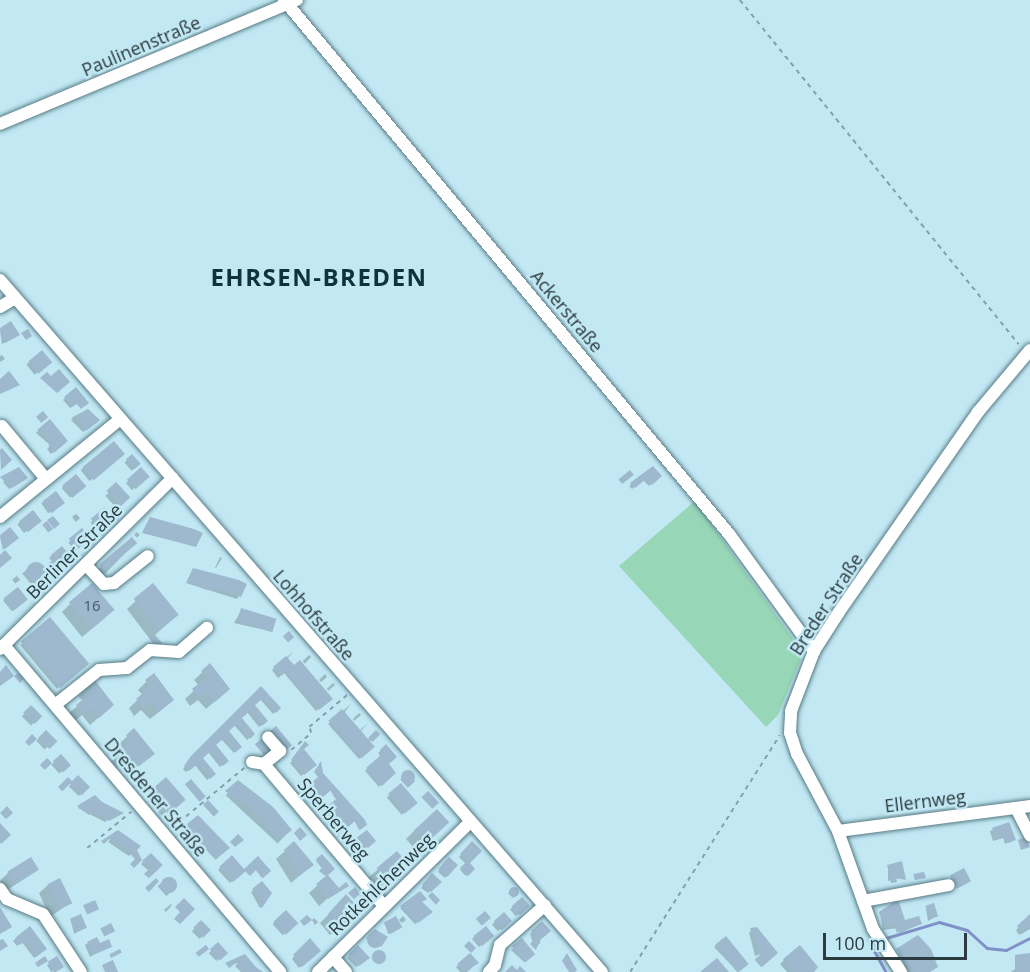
<!DOCTYPE html>
<meta charset="utf-8">
<style>
body{margin:0}
#map{position:relative;width:1030px;height:972px;overflow:hidden;background:#c1e8f3;font-family:"Open Sans",sans-serif}
div>[style]{position:absolute}
[style*='--x']{left:calc(var(--x)*1px);top:calc(var(--y)*1px);width:calc(var(--w)*1px);rotate:calc(var(--a)*1deg)}
.green>*{inset:0;background:#97d6b6}
.shadow>*{inset:0;background:#0003;transform-origin:0 0}
.round{border-radius:50%}
.stream>*{height:3px;margin:-1.5px;padding:0 1.5px;transform-origin:1.5px;border-radius:1.5px;background:#8091c8}
.building>*{inset:0;background:#9eb8ce;transform-origin:0 0}
.path>*{height:1.5px;margin-top:-0.75px;transform-origin:0;background:repeating-linear-gradient(90deg,#84a1a9 0 4.5px,transparent 0 9px)}
.roads{filter:drop-shadow(0 0 2px #577b85) drop-shadow(0 0 2px #577b85)}
.minor>*{height:12px;margin:-6px;padding:0 6px;transform-origin:6px;border-radius:6px;background:#fff}
span{translate:-50% -50%;white-space:nowrap;text-align:center;line-height:1.15;-webkit-text-stroke:5px #c1e8f3;paint-order:stroke}
.number-label{font-size:15px;color:#485a62}
.number-label span{-webkit-text-stroke-width:0}
.street-label{font-size:18px;color:#2b3a3e}
.district-label{font-size:24px;color:#0f333b;font-weight:700;letter-spacing:1.5px}
.scale{position:absolute;left:823px;top:933px;width:144px;height:27px;box-sizing:border-box;border:3px solid #2b3a3e;border-top:0;padding-left:8px;font-size:18px;line-height:21px;white-space:nowrap;color:#2b3a3e;-webkit-text-stroke:4px #c1e8f3;paint-order:stroke}
</style>
<div id="map">
<div class="green">
<i style="clip-path:polygon(695px 501px,801px 650px,801px 659px,778px 715px,766px 727px,619px 566px)"></i>
</div>
<div class="shadow">
<i style="clip-path:polygon(11px 323px,16px 337px,2px 344px,0 330px)"></i>
<i style="left:42px;top:352px;width:13px;height:20px;rotate:51deg"></i>
<i style="clip-path:polygon(2px 355px,5px 359px,0 362px,0 356px)"></i>
<i style="clip-path:polygon(76px 389px,84px 400px,70px 408px,63px 400px)"></i>
<i style="clip-path:polygon(78px 414px,80px 418px,97px 420px,83px 432px,71px 420px)"></i>
<i style="clip-path:polygon(50px 421px,66px 441px,51px 454px,47px 449px,51px 446px,36px 433px)"></i>
<i style="left:114px;top:443px;width:14px;height:43px;rotate:51deg"></i>
<i style="left:132px;top:456px;width:11px;height:10px;rotate:49deg"></i>
<i style="clip-path:polygon(653px 468px,660px 476px,649px 486px,643px 480px,632px 489px,629px 486px)"></i>
<i style="clip-path:polygon(18px 469px,24px 480px,9px 489px,3px 482px)"></i>
<i style="left:141px;top:470px;width:9px;height:20px;rotate:49deg"></i>
<i style="left:75px;top:476px;width:13px;height:18px;rotate:48deg"></i>
<i style="left:117px;top:485px;width:16px;height:16px;rotate:47deg"></i>
<i style="left:56px;top:493px;width:12px;height:18px;rotate:55deg"></i>
<i style="left:104px;top:511px;width:11px;height:18px;rotate:49deg"></i>
<i style="left:33px;top:512px;width:11px;height:20px;rotate:52deg"></i>
<i style="clip-path:polygon(76px 514px,80px 518px,76px 522px,72px 517px)"></i>
<i style="clip-path:polygon(148px 521px,195px 546px,142px 533px)"></i>
<i style="clip-path:polygon(10px 529px,17px 538px,3px 550px,0 537px)"></i>
<i style="left:82px;top:531px;width:11px;height:18px;rotate:49deg"></i>
<i style="left:137px;top:532px;width:4px;height:4px;rotate:45deg"></i>
<i style="clip-path:polygon(132px 539px,135px 543px,102px 577px,97px 572px,100px 567px)"></i>
<i style="clip-path:polygon(61px 548px,59px 567px,53px 572px,48px 566px,53px 562px,49px 558px)"></i>
<i style="clip-path:polygon(220px 557px,222px 558px,216px 568px,215px 568px)"></i>
<i style="left:36px;top:562px;width:16px;height:18px;rotate:50deg"></i>
<i style="clip-path:polygon(192px 572px,245px 585px,237px 599px,186px 583px)"></i>
<i style="left:17px;top:576px;width:5px;height:6px;rotate:53deg"></i>
<i style="clip-path:polygon(153px 585px,168px 623px,154px 636px,160px 643px,155px 646px,127px 609px)"></i>
<i style="left:17px;top:589px;width:14px;height:18px;rotate:51deg"></i>
<i style="clip-path:polygon(70px 604px,105px 618px,82px 637px,62px 612px)"></i>
<i style="clip-path:polygon(242px 609px,269px 631px,234px 623px)"></i>
<i style="left:50px;top:620px;width:57px;height:39px;rotate:50deg"></i>
<i style="clip-path:polygon(294px 651px,287px 659px,330px 698px,316px 711px,284px 673px,278px 678px,272px 670px)"></i>
<i style="left:309px;top:655px;width:3px;height:9px;rotate:45deg"></i>
<i style="clip-path:polygon(210px 665px,220px 697px,206px 709px,198px 700px,190px 706px,185px 699px,199px 686px,194px 680px)"></i>
<i style="clip-path:polygon(325px 674px,327px 677px,321px 682px,319px 680px)"></i>
<i style="clip-path:polygon(153px 675px,164px 708px,150px 719px,141px 710px,134px 716px,129px 708px,143px 695px,138px 690px)"></i>
<i style="clip-path:polygon(94px 681px,104px 713px,90px 725px,82px 715px,74px 722px,68px 714px,83px 701px,78px 696px)"></i>
<i style="clip-path:polygon(333px 683px,335px 685px,328px 691px,327px 689px)"></i>
<i style="clip-path:polygon(261px 688px,279px 708px,273px 714px,260px 699px,253px 705px,264px 723px,259px 727px,247px 712px,240px 718px,253px 734px,247px 740px,234px 725px,227px 731px,240px 747px,234px 753px,221px 739px,215px 745px,227px 761px,220px 767px,208px 752px,201px 758px,214px 774px,207px 780px,195px 765px,186px 772px,183px 769px)"></i>
<i style="clip-path:polygon(351px 704px,344px 713px,359px 731px,368px 723px,360px 732px,367px 740px,378px 734px,368px 742px,373px 747px,359px 759px,328px 724px)"></i>
<i style="left:31px;top:707px;width:13px;height:13px;rotate:45deg"></i>
<i style="clip-path:polygon(359px 713px,361px 715px,354px 721px,353px 719px)"></i>
<i style="clip-path:polygon(134px 730px,153px 753px,130px 773px,123px 764px,115px 770px,109px 763px,123px 750px,119px 744px)"></i>
<i style="left:46px;top:732px;width:12px;height:13px;rotate:48deg"></i>
<i style="clip-path:polygon(305px 743px,302px 749px,315px 765px,301px 776px,290px 763px,303px 752px,300px 748px)"></i>
<i style="clip-path:polygon(386px 746px,395px 757px,387px 764px,394px 773px,379px 787px,365px 771px,381px 757px,378px 753px)"></i>
<i style="left:61px;top:756px;width:12px;height:13px;rotate:48deg"></i>
<i style="left:408px;top:773px;width:11px;height:10px;rotate:49deg"></i>
<i style="clip-path:polygon(323px 775px,341px 793px,335px 798px,330px 790px,319px 799px,309px 787px)"></i>
<i style="left:78px;top:777px;width:14px;height:13px;rotate:45deg"></i>
<i style="left:238px;top:782px;width:71px;height:18px;rotate:43deg"></i>
<i style="left:401px;top:785px;width:23px;height:19px;rotate:49deg"></i>
<i style="clip-path:polygon(154px 789px,176px 808px,164px 818px,146px 797px)"></i>
<i style="clip-path:polygon(95px 797px,116px 812px,105px 822px,78px 808px,83px 802px,86px 806px)"></i>
<i style="clip-path:polygon(329px 807px,365px 824px,359px 830px,354px 820px,338px 835px,321px 815px)"></i>
<i style="left:198px;top:817px;width:43px;height:17px;rotate:46deg"></i>
<i style="clip-path:polygon(1009px 824px,1014px 840px,1005px 844px,1003px 838px,993px 841px,990px 831px)"></i>
<i style="clip-path:polygon(439px 830px,422px 845px,424px 847px,408px 861px,405px 858px,415px 849px,406px 839px,414px 831px)"></i>
<i style="clip-path:polygon(118px 832px,135px 850px,129px 856px,108px 842px)"></i>
<i style="clip-path:polygon(366px 832px,374px 841px,364px 849px,355px 841px)"></i>
<i style="clip-path:polygon(294px 843px,312px 865px,291px 883px,276px 859px)"></i>
<i style="clip-path:polygon(472px 843px,468px 863px,473px 869px,466px 876px,460px 870px,466px 864px,459px 857px)"></i>
<i style="clip-path:polygon(397px 853px,398px 872px,379px 888px,369px 877px)"></i>
<i style="clip-path:polygon(151px 855px,151px 874px,147px 878px,149px 871px,141px 864px)"></i>
<i style="clip-path:polygon(322px 856px,333px 869px,326px 875px,338px 889px,319px 906px,309px 893px,327px 877px,319px 871px,322px 868px,316px 861px)"></i>
<i style="clip-path:polygon(232px 857px,244px 871px,258px 858px,269px 871px,262px 878px,255px 869px,249px 875px,244px 870px,230px 883px,218px 870px)"></i>
<i style="left:449px;top:859px;width:9px;height:17px;rotate:41deg"></i>
<i style="clip-path:polygon(888px 866px,901px 878px,888px 881px)"></i>
<i style="clip-path:polygon(37px 870px,6px 891px,0 881px,8px 873px)"></i>
<i style="clip-path:polygon(432px 875px,440px 882px,428px 893px,421px 888px)"></i>
<i style="left:168px;top:877px;width:13px;height:14px;rotate:48deg"></i>
<i style="clip-path:polygon(262px 883px,265px 903px,260px 908px,251px 892px)"></i>
<i style="clip-path:polygon(48px 885px,70px 903px,50px 917px,39px 893px)"></i>
<i style="clip-path:polygon(514px 888px,518px 894px,513px 898px,508px 893px)"></i>
<i style="clip-path:polygon(346px 897px,350px 919px,330px 935px,320px 923px)"></i>
<i style="left:522px;top:899px;width:9px;height:16px;rotate:49deg"></i>
<i style="clip-path:polygon(421px 901px,431px 912px,415px 924px,400px 908px)"></i>
<i style="clip-path:polygon(171px 904px,172px 905px,166px 912px,164px 910px)"></i>
<i style="clip-path:polygon(926px 908px,937px 916px,928px 921px)"></i>
<i style="left:286px;top:912px;width:15px;height:18px;rotate:48deg"></i>
<i style="clip-path:polygon(880px 913px,904px 922px,920px 924px,900px 933px,899px 928px,883px 930px)"></i>
<i style="left:504px;top:914px;width:9px;height:16px;rotate:49deg"></i>
<i style="clip-path:polygon(403px 916px,406px 920px,402px 923px,399px 920px)"></i>
<i style="clip-path:polygon(314px 918px,318px 922px,315px 925px,312px 920px)"></i>
<i style="clip-path:polygon(1030px 918px,1030px 929px,1019px 935px,1016px 930px)"></i>
<i style="clip-path:polygon(71px 921px,85px 928px,74px 934px)"></i>
<i style="left:201px;top:922px;width:11px;height:13px;rotate:45deg"></i>
<i style="clip-path:polygon(542px 923px,540px 943px,535px 949px,530px 934px)"></i>
<i style="clip-path:polygon(385px 924px,398px 928px,388px 934px)"></i>
<i style="clip-path:polygon(30px 928px,43px 951px,34px 958px,22px 942px,17px 946px,13px 941px)"></i>
<i style="clip-path:polygon(757px 929px,776px 953px,761px 967px,755px 960px,764px 953px,755px 956px,749px 932px)"></i>
<i class="round" style="left:367px;top:932px;width:16px;height:16px"></i>
<i style="clip-path:polygon(492px 936px,479px 947px,472px 939px,474px 937px)"></i>
<i style="clip-path:polygon(726px 938px,747px 964px,738px 972px,714px 947px)"></i>
<i style="clip-path:polygon(96px 939px,103px 949px,90px 957px,85px 945px)"></i>
<i style="clip-path:polygon(310px 940px,319px 951px,299px 968px,292px 959px)"></i>
<i style="clip-path:polygon(522px 940px,533px 954px,524px 962px,511px 950px)"></i>
<i style="left:218px;top:944px;width:11px;height:13px;rotate:45deg"></i>
<i style="clip-path:polygon(358px 948px,366px 960px,356px 967px,347px 958px)"></i>
<i style="clip-path:polygon(897px 950px,929px 972px,908px 972px)"></i>
<i style="left:377px;top:951px;width:11px;height:8px;rotate:45deg"></i>
<i style="clip-path:polygon(1030px 954px,1030px 972px,1011px 972px,1015px 969px,1015px 957px)"></i>
<i style="clip-path:polygon(470px 955px,477px 963px,467px 972px,460px 972px,456px 967px)"></i>
<i style="clip-path:polygon(245px 957px,260px 972px,241px 972px,235px 966px)"></i>
<i style="clip-path:polygon(57px 958px,60px 969px,51px 972px,47px 965px)"></i>
<i style="clip-path:polygon(784px 960px,812px 972px,787px 972px,780px 964px)"></i>
</div>
<div class="stream">
<i style="--x:886;--y:938;--w:55;--a:-16.8"></i>
<i style="--x:939;--y:922;--w:29;--a:16"></i>
<i style="--x:967;--y:930;--w:27;--a:42"></i>
<i style="--x:987;--y:948;--w:19;--a:6"></i>
<i style="--x:1006;--y:950;--w:27;--a:-27"></i>
<i style="--x:873;--y:949;--w:26;--a:61"></i>
</div>
<div class="building">
<i style="clip-path:polygon(11px 321px,20px 335px,5px 343px,0 328px)"></i>
<i style="clip-path:polygon(28px 329px,32px 336px,26px 340px,21px 333px)"></i>
<i style="left:42px;top:350px;width:16px;height:18px;rotate:50deg"></i>
<i style="clip-path:polygon(59px 369px,70px 382px,57px 393px,40px 378px,47px 372px,51px 376px)"></i>
<i style="clip-path:polygon(9px 371px,20px 385px,0 394px,0 379px)"></i>
<i style="clip-path:polygon(76px 387px,89px 403px,81px 409px,76px 403px,72px 407px,64px 397px)"></i>
<i style="clip-path:polygon(88px 409px,100px 420px,86px 431px,77px 419px,71px 418px)"></i>
<i style="left:43px;top:411px;width:8px;height:9px;rotate:50deg"></i>
<i style="clip-path:polygon(50px 419px,68px 441px,54px 453px,48px 446px,52px 443px,37px 430px)"></i>
<i style="left:114px;top:441px;width:17px;height:41px;rotate:50deg"></i>
<i style="clip-path:polygon(2px 448px,12px 460px,1px 470px,0 450px)"></i>
<i style="left:132px;top:454px;width:13px;height:8px;rotate:48deg"></i>
<i style="clip-path:polygon(653px 466px,662px 476px,652px 485px,646px 479px,635px 488px,630px 483px)"></i>
<i style="clip-path:polygon(19px 467px,28px 478px,12px 488px,0 477px)"></i>
<i style="left:141px;top:467px;width:13px;height:19px;rotate:48deg"></i>
<i style="left:630px;top:470px;width:6px;height:15px;rotate:51deg"></i>
<i style="left:76px;top:474px;width:16px;height:18px;rotate:50deg"></i>
<i style="left:116px;top:482px;width:21px;height:13px;rotate:47deg"></i>
<i style="left:56px;top:491px;width:15px;height:17px;rotate:53deg"></i>
<i style="left:104px;top:508px;width:14px;height:17px;rotate:51deg"></i>
<i style="left:33px;top:510px;width:14px;height:18px;rotate:51deg"></i>
<i style="clip-path:polygon(53px 516px,60px 524px,54px 529px,47px 520px)"></i>
<i style="clip-path:polygon(150px 517px,194px 529px,203px 533px,196px 547px,151px 535px,143px 531px)"></i>
<i style="left:47px;top:521px;width:10px;height:6px;rotate:53deg"></i>
<i style="clip-path:polygon(10px 527px,19px 538px,5px 549px,0 535px)"></i>
<i style="left:82px;top:528px;width:14px;height:17px;rotate:51deg"></i>
<i style="left:132px;top:537px;width:8px;height:43px;rotate:50deg"></i>
<i style="clip-path:polygon(62px 546px,70px 556px,55px 573px,48px 564px,54px 559px,51px 555px)"></i>
<i style="clip-path:polygon(5px 550px,12px 558px,0 568px,0 555px)"></i>
<i class="round" style="left:26px;top:562px;width:20px;height:20px"></i>
<i style="clip-path:polygon(193px 568px,239px 580px,247px 584px,241px 597px,214px 588px,213px 591px,204px 589px,187px 581px)"></i>
<i style="left:92px;top:583px;width:35px;height:30px;rotate:50deg"></i>
<i style="left:153px;top:583px;width:41px;height:25px;rotate:51deg"></i>
<i style="left:18px;top:587px;width:16px;height:18px;rotate:52deg"></i>
<i style="left:241px;top:608px;width:37px;height:14px;rotate:17deg"></i>
<i style="left:50px;top:617px;width:61px;height:38px;rotate:50deg"></i>
<i style="left:289px;top:631px;width:8px;height:8px;rotate:50deg"></i>
<i style="left:155px;top:635px;width:11px;height:6px;rotate:49deg"></i>
<i style="clip-path:polygon(286px 656px,294px 665px,300px 660px,333px 699px,319px 710px,286px 672px,281px 676px,273px 667px)"></i>
<i style="clip-path:polygon(210px 663px,230px 689px,215px 702px,207px 692px,199px 699px,192px 689px,207px 677px,201px 671px)"></i>
<i style="clip-path:polygon(6px 665px,14px 676px,18px 673px,24px 679px,20px 683px,14px 676px,0 686px,0 672px)"></i>
<i style="clip-path:polygon(154px 673px,174px 700px,159px 712px,150px 703px,143px 709px,136px 699px,150px 687px,145px 680px)"></i>
<i style="clip-path:polygon(94px 679px,114px 705px,99px 718px,91px 708px,83px 715px,76px 705px,91px 693px,85px 686px)"></i>
<i style="clip-path:polygon(261px 686px,281px 708px,276px 713px,263px 698px,255px 705px,268px 721px,262px 726px,250px 711px,242px 718px,255px 734px,250px 739px,237px 724px,229px 731px,242px 747px,236px 752px,224px 738px,216px 745px,229px 761px,223px 766px,211px 751px,203px 758px,216px 774px,210px 779px,198px 764px,189px 771px,184px 766px,191px 756px)"></i>
<i style="left:31px;top:705px;width:16px;height:11px;rotate:45deg"></i>
<i style="left:342px;top:709px;width:50px;height:18px;rotate:49deg"></i>
<i style="left:276px;top:726px;width:25px;height:8px;rotate:50deg"></i>
<i style="clip-path:polygon(134px 728px,155px 754px,139px 766px,132px 757px,124px 763px,117px 753px,131px 741px,126px 735px)"></i>
<i style="left:46px;top:730px;width:16px;height:11px;rotate:45deg"></i>
<i style="left:376px;top:730px;width:6px;height:11px;rotate:45deg"></i>
<i style="clip-path:polygon(32px 734px,37px 739px,29px 746px,25px 742px)"></i>
<i style="left:261px;top:739px;width:17px;height:8px;rotate:50deg"></i>
<i style="clip-path:polygon(305px 741px,309px 745px,304px 749px,317px 765px,304px 775px,291px 760px)"></i>
<i style="clip-path:polygon(386px 744px,397px 757px,389px 764px,396px 773px,382px 786px,366px 768px,381px 755px,388px 761px,380px 750px)"></i>
<i style="left:61px;top:754px;width:15px;height:11px;rotate:48deg"></i>
<i style="left:47px;top:758px;width:7px;height:10px;rotate:45deg"></i>
<i style="clip-path:polygon(321px 761px,323px 773px,365px 820px,367px 825px,360px 830px,355px 821px,347px 828px,328px 806px,336px 799px,331px 790px,322px 798px,310px 784px,318px 777px,314px 772px)"></i>
<i class="round" style="left:401px;top:770px;width:14px;height:14px"></i>
<i style="left:78px;top:775px;width:17px;height:12px;rotate:45deg"></i>
<i style="left:68px;top:777px;width:6px;height:14px;rotate:45deg"></i>
<i style="left:166px;top:777px;width:30px;height:17px;rotate:49deg"></i>
<i style="left:191px;top:779px;width:23px;height:8px;rotate:50deg"></i>
<i style="clip-path:polygon(238px 780px,273px 807px,292px 830px,278px 841px,252px 810px,225px 791px)"></i>
<i style="left:401px;top:783px;width:26px;height:17px;rotate:50deg"></i>
<i style="left:428px;top:791px;width:16px;height:9px;rotate:47deg"></i>
<i style="clip-path:polygon(95px 795px,102px 802px,124px 813px,109px 821px,94px 810px,89px 815px,77px 806px)"></i>
<i style="left:208px;top:800px;width:16px;height:7px;rotate:47deg"></i>
<i style="clip-path:polygon(7px 806px,13px 813px,6px 819px,0 813px)"></i>
<i style="left:437px;top:809px;width:18px;height:32px;rotate:47deg"></i>
<i style="clip-path:polygon(198px 815px,230px 848px,216px 859px,186px 825px)"></i>
<i style="clip-path:polygon(1009px 822px,1016px 840px,1008px 843px,1005px 837px,996px 840px,992px 828px)"></i>
<i style="clip-path:polygon(0 823px,11px 835px,1px 844px,0 842px)"></i>
<i style="clip-path:polygon(300px 827px,307px 835px,300px 841px,294px 833px)"></i>
<i style="clip-path:polygon(118px 830px,141px 846px,137px 850px,142px 860px,134px 868px,130px 864px,135px 859px,125px 848px,109px 839px,104px 844px,101px 841px)"></i>
<i style="clip-path:polygon(367px 830px,376px 841px,368px 848px,356px 838px)"></i>
<i style="clip-path:polygon(238px 834px,244px 840px,235px 847px,230px 842px)"></i>
<i style="clip-path:polygon(1025px 837px,1030px 847px,1021px 850px,1018px 840px)"></i>
<i style="clip-path:polygon(294px 841px,314px 865px,299px 876px,284px 850px)"></i>
<i style="left:420px;top:841px;width:8px;height:21px;rotate:45deg"></i>
<i style="clip-path:polygon(472px 841px,482px 851px,470px 863px,475px 869px,468px 876px,460px 868px,467px 861px,460px 854px)"></i>
<i style="left:397px;top:851px;width:17px;height:27px;rotate:50deg"></i>
<i style="clip-path:polygon(151px 853px,163px 865px,149px 878px,144px 874px,150px 868px,142px 861px)"></i>
<i style="clip-path:polygon(322px 854px,335px 869px,328px 875px,339px 888px,346px 882px,349px 886px,328px 899px,316px 884px,326px 876px,316px 859px)"></i>
<i style="clip-path:polygon(232px 855px,244px 869px,258px 856px,271px 871px,263px 878px,256px 870px,250px 876px,246px 871px,233px 882px,219px 867px)"></i>
<i style="left:31px;top:857px;width:15px;height:28px;rotate:58deg"></i>
<i style="left:449px;top:857px;width:12px;height:16px;rotate:42deg"></i>
<i style="clip-path:polygon(902px 861px,906px 880px,896px 878px,897px 882px,891px 883px,887px 865px)"></i>
<i style="left:964px;top:868px;width:15px;height:16px;rotate:62deg"></i>
<i style="clip-path:polygon(924px 872px,926px 878px,915px 880px,913px 874px)"></i>
<i style="clip-path:polygon(432px 873px,442px 882px,431px 892px,422px 885px)"></i>
<i class="round" style="left:161px;top:877px;width:16px;height:16px"></i>
<i style="left:60px;top:878px;width:28px;height:14px;rotate:64deg"></i>
<i style="clip-path:polygon(156px 878px,159px 881px,149px 892px,145px 888px)"></i>
<i style="clip-path:polygon(262px 881px,272px 893px,262px 908px,259px 904px,263px 901px,252px 889px)"></i>
<i class="round" style="left:509px;top:887px;width:10px;height:10px"></i>
<i style="clip-path:polygon(355px 887px,360px 894px,354px 899px,348px 893px)"></i>
<i style="clip-path:polygon(420px 891px,427px 899px,422px 902px,433px 912px,418px 923px,400px 906px)"></i>
<i style="clip-path:polygon(432px 892px,440px 900px,436px 905px,428px 896px)"></i>
<i style="clip-path:polygon(346px 894px,360px 910px,339px 928px,328px 914px)"></i>
<i style="left:522px;top:897px;width:12px;height:14px;rotate:48deg"></i>
<i style="clip-path:polygon(184px 898px,195px 909px,180px 924px,174px 919px,180px 912px,175px 907px)"></i>
<i style="clip-path:polygon(898px 899px,905px 920px,919px 916px,922px 924px,897px 933px,894px 925px,885px 928px,879px 912px)"></i>
<i style="left:95px;top:900px;width:10px;height:13px;rotate:66deg"></i>
<i style="left:934px;top:903px;width:14px;height:9px;rotate:73deg"></i>
<i style="clip-path:polygon(0 907px,12px 927px,0 934px)"></i>
<i style="left:286px;top:910px;width:18px;height:17px;rotate:47deg"></i>
<i style="left:485px;top:911px;width:9px;height:12px;rotate:49deg"></i>
<i style="left:504px;top:912px;width:12px;height:14px;rotate:48deg"></i>
<i style="left:81px;top:914px;width:15px;height:12px;rotate:67deg"></i>
<i style="clip-path:polygon(1030px 914px,1030px 928px,1022px 934px,1017px 926px)"></i>
<i style="clip-path:polygon(307px 915px,312px 920px,304px 926px,300px 921px)"></i>
<i style="left:396px;top:916px;width:13px;height:14px;rotate:61deg"></i>
<i style="left:201px;top:920px;width:14px;height:11px;rotate:45deg"></i>
<i style="clip-path:polygon(542px 921px,551px 931px,539px 941px,536px 950px,530px 944px,536px 937px,531px 931px)"></i>
<i style="left:111px;top:923px;width:9px;height:12px;rotate:63deg"></i>
<i style="clip-path:polygon(30px 926px,47px 949px,36px 957px,25px 941px,20px 945px,15px 938px)"></i>
<i style="left:486px;top:926px;width:13px;height:16px;rotate:51deg"></i>
<i style="clip-path:polygon(757px 927px,778px 953px,762px 967px,755px 959px,760px 955px,750px 928px)"></i>
<i style="clip-path:polygon(375px 929px,388px 937px,381px 947px,378px 944px,374px 947px,366px 938px)"></i>
<i style="clip-path:polygon(918px 935px,931px 949px,938px 967px,930px 972px,911px 972px,896px 949px)"></i>
<i style="left:726px;top:936px;width:36px;height:14px;rotate:51deg"></i>
<i style="clip-path:polygon(97px 937px,100px 943px,109px 939px,112px 947px,93px 955px,87px 942px)"></i>
<i style="clip-path:polygon(310px 938px,321px 951px,302px 967px,293px 955px)"></i>
<i style="left:522px;top:938px;width:21px;height:13px;rotate:51deg"></i>
<i style="clip-path:polygon(3px 939px,8px 946px,0 951px,0 940px)"></i>
<i style="left:469px;top:941px;width:10px;height:7px;rotate:45deg"></i>
<i style="left:218px;top:942px;width:15px;height:11px;rotate:48deg"></i>
<i style="left:206px;top:945px;width:5px;height:13px;rotate:53deg"></i>
<i style="clip-path:polygon(358px 945px,370px 958px,359px 966px,348px 955px)"></i>
<i style="clip-path:polygon(800px 945px,818px 967px,814px 972px,792px 972px,783px 959px)"></i>
<i style="left:120px;top:949px;width:4px;height:12px;rotate:63deg"></i>
<i class="round" style="left:372px;top:950px;width:14px;height:14px"></i>
<i style="clip-path:polygon(470px 953px,479px 963px,464px 972px,457px 964px)"></i>
<i style="clip-path:polygon(567px 953px,577px 970px,575px 972px,569px 972px,562px 961px)"></i>
<i style="clip-path:polygon(1030px 953px,1030px 972px,1013px 972px,1017px 968px,1015px 955px)"></i>
<i style="clip-path:polygon(245px 954px,256px 967px,263px 972px,244px 972px,236px 963px,229px 968px,225px 963px)"></i>
<i style="clip-path:polygon(45px 956px,48px 961px,38px 967px,35px 963px)"></i>
<i style="left:57px;top:956px;width:13px;height:11px;rotate:58deg"></i>
<i style="clip-path:polygon(717px 958px,729px 972px,700px 972px)"></i>
<i style="clip-path:polygon(113px 960px,118px 972px,105px 972px,102px 965px)"></i>
<i style="clip-path:polygon(512px 965px,517px 970px,520px 966px,526px 972px,505px 972px)"></i>
</div>
<div class="path">
<i style="--x:740;--y:0;--w:443;--a:51"></i>
<i style="--x:291;--y:750;--w:26;--a:-40"></i>
<i style="--x:311;--y:733;--w:6;--a:-108"></i>
<i style="--x:309;--y:727;--w:50;--a:-40.1"></i>
<i style="--x:172;--y:828;--w:94;--a:-39.8"></i>
<i style="--x:87;--y:848;--w:57;--a:-39.3"></i>
<i style="--x:630;--y:972;--w:280;--a:-57.7"></i>
</div>
<div class="roads">
<div class="minor">
<i style="--x:284;--y:0;--w:695;--a:50.19"></i>
<i style="--x:729;--y:534;--w:145;--a:54"></i>
<i style="--x:0;--y:124;--w:322;--a:-22.7"></i>
<i style="--x:0;--y:280;--w:917;--a:48.98"></i>
<i style="--x:0;--y:307;--w:17;--a:-31"></i>
<i style="--x:2;--y:426;--w:69;--a:50.3"></i>
<i style="--x:0;--y:517;--w:155;--a:-39.2"></i>
<i style="--x:86;--y:565;--w:26;--a:47"></i>
<i style="--x:104;--y:584;--w:10;--a:-6"></i>
<i style="--x:114;--y:583;--w:43;--a:-38.5"></i>
<i style="--x:4;--y:645;--w:428;--a:49.8"></i>
<i style="--x:0;--y:649;--w:243;--a:-44.7"></i>
<i style="--x:55;--y:705;--w:56;--a:-38.5"></i>
<i style="--x:99;--y:670;--w:28;--a:-4"></i>
<i style="--x:127;--y:668;--w:29;--a:-38"></i>
<i style="--x:150;--y:650;--w:29;--a:4"></i>
<i style="--x:179;--y:652;--w:37;--a:-41"></i>
<i style="--x:252;--y:762;--w:12;--a:9"></i>
<i style="--x:264;--y:764;--w:186;--a:49.8"></i>
<i style="--x:264;--y:764;--w:21;--a:-39"></i>
<i style="--x:280;--y:751;--w:18;--a:-131"></i>
<i style="--x:1016;--y:808;--w:31;--a:63"></i>
<i style="--x:838;--y:831;--w:194;--a:-7.4"></i>
<i style="--x:0;--y:889;--w:12;--a:55"></i>
<i style="--x:7;--y:899;--w:39;--a:23"></i>
<i style="--x:43;--y:914;--w:69;--a:56.8"></i>
<i style="--x:863;--y:901;--w:87;--a:-10.5"></i>
<i style="--x:333;--y:957;--w:20;--a:49"></i>
<i style="--x:318;--y:972;--w:214;--a:-44.6"></i>
<i style="--x:489;--y:972;--w:9;--a:-49"></i>
<i style="--x:495;--y:965;--w:21;--a:-76"></i>
<i style="--x:500;--y:945;--w:60;--a:-41.6"></i>
<i style="--x:901;--y:972;--w:51;--a:-123.1"></i>
<i style="--x:873;--y:929;--w:104;--a:-109.7"></i>
<i style="--x:838;--y:831;--w:87;--a:-118"></i>
<i style="--x:797;--y:754;--w:22;--a:-108"></i>
<i style="--x:790;--y:733;--w:22;--a:-87"></i>
<i style="--x:791;--y:711;--w:64;--a:-69"></i>
<i style="--x:814;--y:651;--w:46;--a:-57.3"></i>
<i style="--x:839;--y:612;--w:244;--a:-55.2"></i>
<i style="--x:978;--y:412;--w:81;--a:-50"></i>
</div>
</div>
<div class="number-label">
<span style="left:92px;top:606px">16</span>
</div>
<div class="street-label">
<span style="left:141px;top:46px;rotate:-23deg">Paulinenstraße</span>
<span style="left:567px;top:311px;rotate:50deg">Ackerstraße</span>
<span style="left:74px;top:551px;rotate:-45deg">Berliner Straße</span>
<span style="left:826px;top:604px;rotate:-57deg">Breder Straße</span>
<span style="left:314px;top:615px;rotate:49deg">Lohhofstraße</span>
<span style="left:156px;top:797px;rotate:50deg">Dresdener Straße</span>
<span style="left:925px;top:801px;rotate:-7deg">Ellernweg</span>
<span style="left:334px;top:819px;rotate:50deg">Sperberweg</span>
<span style="left:381px;top:884px;rotate:-44deg">Rotkehlchenweg</span>
</div>
<div class="district-label">
<span style="left:319px;top:277px">EHRSEN-BREDEN</span>
</div>
<div class="scale">100 m</div>
</div>
